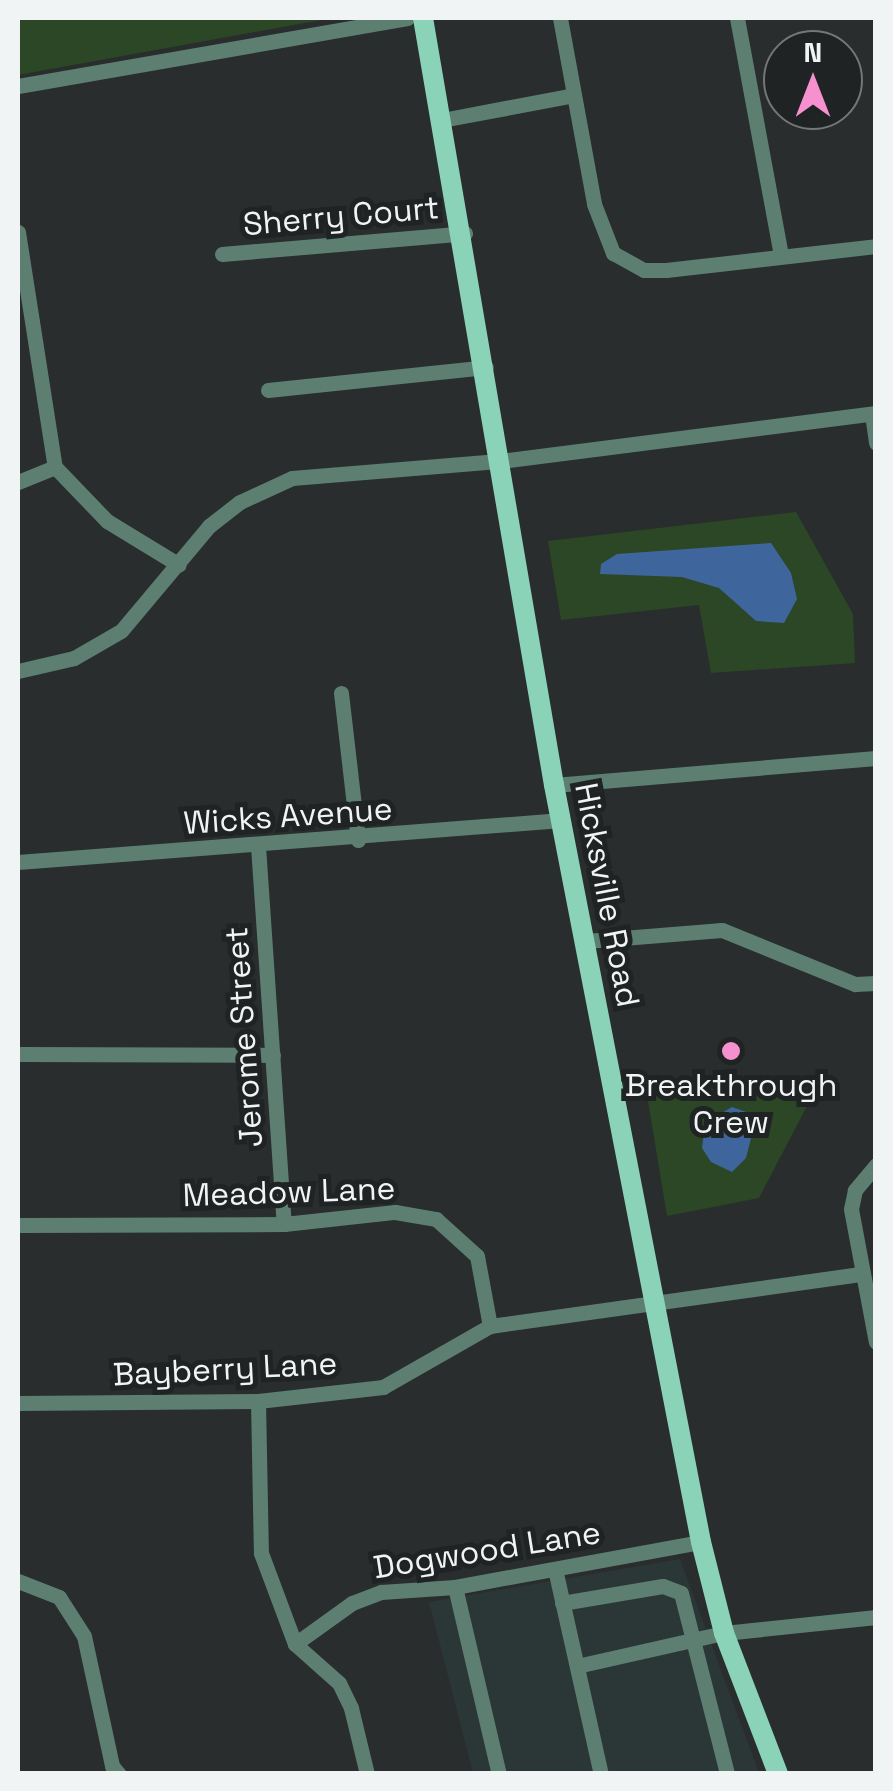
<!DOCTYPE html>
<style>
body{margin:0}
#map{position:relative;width:893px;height:1791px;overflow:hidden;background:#292d2d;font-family:"Space Grotesk",sans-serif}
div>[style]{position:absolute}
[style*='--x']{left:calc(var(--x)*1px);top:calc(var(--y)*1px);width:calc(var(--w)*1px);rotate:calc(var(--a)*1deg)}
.built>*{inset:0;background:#2b3737}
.green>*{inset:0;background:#2c4726}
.water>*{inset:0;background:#3e669c}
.minor>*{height:15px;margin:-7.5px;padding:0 7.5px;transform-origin:7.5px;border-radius:7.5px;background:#5d7f72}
.major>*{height:20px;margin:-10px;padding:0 10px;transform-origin:10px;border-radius:10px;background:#8ad3b9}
.dots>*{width:28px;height:28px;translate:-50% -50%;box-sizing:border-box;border:5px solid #1f2323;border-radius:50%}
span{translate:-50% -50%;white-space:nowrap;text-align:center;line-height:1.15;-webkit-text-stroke:10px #1f2323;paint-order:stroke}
.street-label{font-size:32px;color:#f1f4f4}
.poi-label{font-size:32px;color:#f1f4f4}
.frame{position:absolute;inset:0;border:20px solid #f1f4f4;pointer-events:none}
.north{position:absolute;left:763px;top:30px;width:100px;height:100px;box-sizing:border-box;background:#1f2323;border:2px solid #737777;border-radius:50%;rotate:0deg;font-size:28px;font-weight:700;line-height:40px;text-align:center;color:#f1f4f4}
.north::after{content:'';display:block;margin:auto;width:35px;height:45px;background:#f690cf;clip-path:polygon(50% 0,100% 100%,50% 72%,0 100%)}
</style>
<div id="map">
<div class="built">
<i style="clip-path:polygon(680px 1559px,759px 1773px,473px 1773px,429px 1602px)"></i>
</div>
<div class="green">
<i style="clip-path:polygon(18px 18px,332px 18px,18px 75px)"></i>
<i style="clip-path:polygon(796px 512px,853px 614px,855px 663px,711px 673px,699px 605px,561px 620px,548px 541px)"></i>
<i style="clip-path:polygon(821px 1079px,759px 1198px,667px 1216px,647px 1095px)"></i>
</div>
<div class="water">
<i style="clip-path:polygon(771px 543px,791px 573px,797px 599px,784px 623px,756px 621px,719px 588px,682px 577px,600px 574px,601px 564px,617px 554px)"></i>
<i style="clip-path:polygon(732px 1107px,749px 1113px,753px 1130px,746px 1158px,732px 1172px,711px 1162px,702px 1148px,705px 1123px)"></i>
</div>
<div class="minor">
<i style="--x:560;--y:18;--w:189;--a:79.6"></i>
<i style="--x:594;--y:204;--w:53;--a:68.8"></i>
<i style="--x:613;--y:253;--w:35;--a:29"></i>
<i style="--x:644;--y:270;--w:22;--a:0"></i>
<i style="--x:666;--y:270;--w:211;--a:-6.5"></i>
<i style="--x:737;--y:18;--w:242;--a:79.5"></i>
<i style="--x:18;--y:86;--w:395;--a:-9.9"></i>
<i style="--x:442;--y:120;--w:134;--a:-10.7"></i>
<i style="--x:18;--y:232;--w:238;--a:81.1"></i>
<i style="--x:55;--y:467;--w:75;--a:46.1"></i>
<i style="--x:107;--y:521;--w:84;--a:31.4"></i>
<i style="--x:222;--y:254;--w:244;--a:-4.9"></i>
<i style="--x:268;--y:390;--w:219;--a:-6"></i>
<i style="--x:872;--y:414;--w:29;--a:82"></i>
<i style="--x:18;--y:482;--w:40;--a:-22"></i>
<i style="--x:18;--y:671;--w:57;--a:-13.1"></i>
<i style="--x:74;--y:658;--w:54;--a:-29.9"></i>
<i style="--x:121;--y:631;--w:137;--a:-50"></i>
<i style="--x:209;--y:526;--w:39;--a:-38"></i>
<i style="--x:240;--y:502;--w:57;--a:-24.8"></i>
<i style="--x:292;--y:478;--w:210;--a:-4.7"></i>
<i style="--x:501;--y:461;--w:378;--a:-7.3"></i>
<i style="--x:341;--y:693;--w:148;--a:83.4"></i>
<i style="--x:554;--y:785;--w:323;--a:-4.8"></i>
<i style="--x:258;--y:846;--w:379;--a:86.1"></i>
<i style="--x:18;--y:862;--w:545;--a:-4.42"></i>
<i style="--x:586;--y:941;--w:136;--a:-4.6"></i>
<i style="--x:722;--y:930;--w:144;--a:22.1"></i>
<i style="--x:855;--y:984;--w:21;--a:-3"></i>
<i style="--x:18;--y:1054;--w:255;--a:0.2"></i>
<i style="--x:876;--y:1165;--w:33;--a:130"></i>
<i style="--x:855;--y:1190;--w:19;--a:102"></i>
<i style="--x:851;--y:1209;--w:135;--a:79.4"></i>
<i style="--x:18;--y:1225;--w:266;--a:-0.2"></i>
<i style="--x:284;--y:1224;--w:112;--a:-6.2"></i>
<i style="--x:395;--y:1212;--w:42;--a:9.7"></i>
<i style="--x:436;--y:1219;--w:55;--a:42.1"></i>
<i style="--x:477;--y:1256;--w:71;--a:79.5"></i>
<i style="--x:258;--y:1401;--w:152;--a:88.9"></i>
<i style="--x:261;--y:1553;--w:97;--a:69.5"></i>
<i style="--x:295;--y:1644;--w:59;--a:41.6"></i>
<i style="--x:339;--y:1683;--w:28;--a:64"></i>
<i style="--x:351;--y:1708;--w:68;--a:76.4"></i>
<i style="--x:18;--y:1403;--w:240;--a:-0.5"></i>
<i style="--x:258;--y:1401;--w:126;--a:-6.4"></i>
<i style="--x:383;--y:1387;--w:123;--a:-29.7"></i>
<i style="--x:490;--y:1326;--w:374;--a:-8"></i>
<i style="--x:555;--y:1569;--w:210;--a:77.4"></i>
<i style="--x:18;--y:1581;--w:44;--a:21.3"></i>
<i style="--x:59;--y:1597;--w:46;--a:57.3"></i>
<i style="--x:84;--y:1636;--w:133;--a:77.8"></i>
<i style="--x:112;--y:1766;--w:11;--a:49"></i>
<i style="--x:455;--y:1587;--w:192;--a:76.8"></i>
<i style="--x:562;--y:1603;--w:102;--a:-9.6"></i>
<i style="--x:663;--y:1586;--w:19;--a:21"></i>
<i style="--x:681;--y:1593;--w:187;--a:75.7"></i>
<i style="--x:295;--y:1644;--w:70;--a:-35.7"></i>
<i style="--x:352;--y:1603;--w:31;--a:-21"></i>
<i style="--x:381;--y:1592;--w:74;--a:-3.9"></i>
<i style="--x:455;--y:1587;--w:250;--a:-10.4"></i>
<i style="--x:577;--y:1666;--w:151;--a:-12.7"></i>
<i style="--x:724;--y:1633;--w:153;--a:-6"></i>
</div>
<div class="major">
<i style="--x:423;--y:18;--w:778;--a:80.31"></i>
<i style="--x:554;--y:785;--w:771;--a:79.01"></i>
<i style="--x:701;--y:1542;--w:94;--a:75.8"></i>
<i style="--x:724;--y:1633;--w:151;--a:69"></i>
</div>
<div class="dots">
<i style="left:731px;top:1051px;background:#f690cf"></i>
</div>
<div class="street-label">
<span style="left:341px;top:216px;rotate:-5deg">Sherry Court</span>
<span style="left:288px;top:816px;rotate:-4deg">Wicks Avenue</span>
<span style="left:607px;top:895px;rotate:79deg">Hicksville Road</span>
<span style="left:244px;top:1037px;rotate:-94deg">Jerome Street</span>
<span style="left:289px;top:1192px;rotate:-2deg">Meadow Lane</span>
<span style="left:225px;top:1369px;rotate:-3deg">Bayberry Lane</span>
<span style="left:487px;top:1550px;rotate:-9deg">Dogwood Lane</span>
</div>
<div class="poi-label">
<span style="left:731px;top:1104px">Breakthrough<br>Crew</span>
</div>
<div class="frame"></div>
<div class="north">N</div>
</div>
